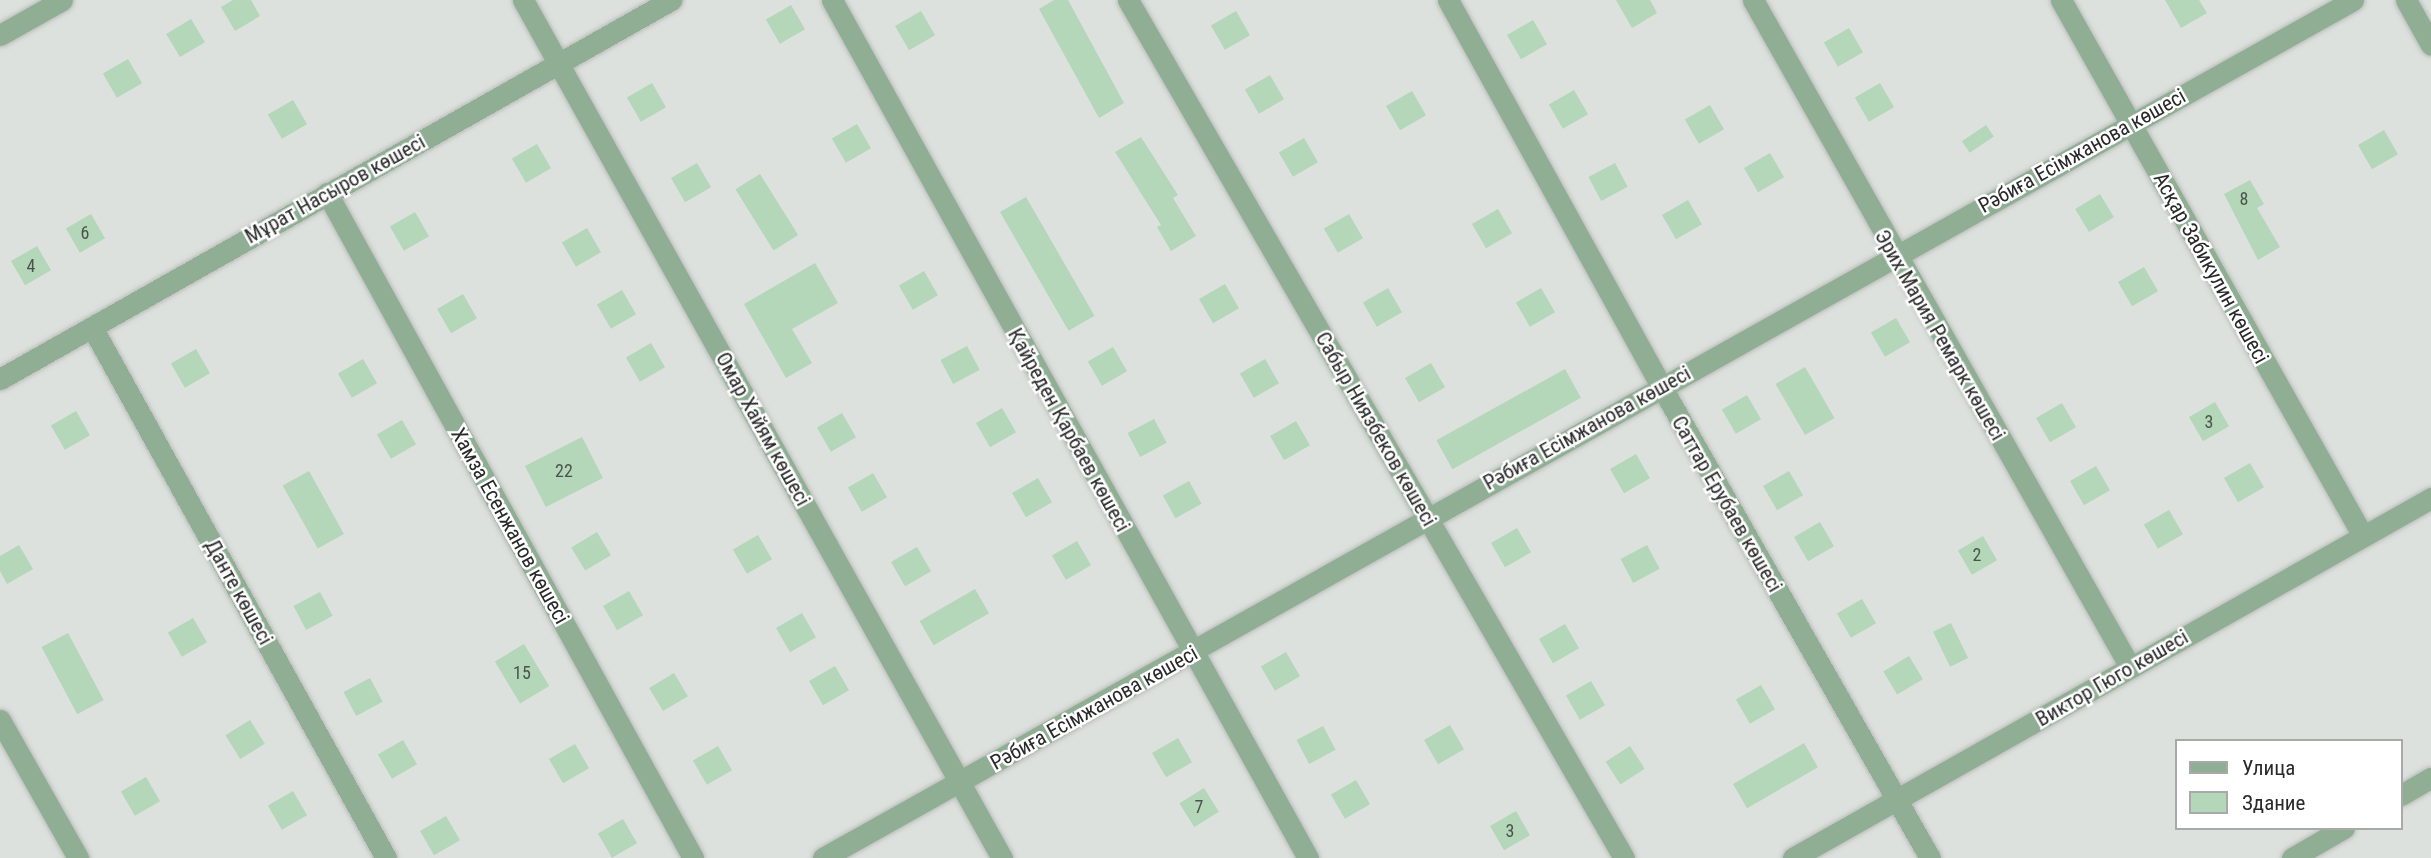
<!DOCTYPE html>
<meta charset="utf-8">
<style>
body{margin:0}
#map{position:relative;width:2431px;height:858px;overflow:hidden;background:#dde1dd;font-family:"Roboto Condensed",sans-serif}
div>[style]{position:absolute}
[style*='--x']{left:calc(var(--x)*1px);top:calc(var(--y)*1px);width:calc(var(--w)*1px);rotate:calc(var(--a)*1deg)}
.building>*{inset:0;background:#b4d6b9;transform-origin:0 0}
.roads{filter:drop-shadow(0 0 2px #b9bcb9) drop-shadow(0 0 2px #b9bcb9)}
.minor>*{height:21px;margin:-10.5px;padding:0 10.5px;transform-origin:10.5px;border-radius:10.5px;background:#8fae94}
span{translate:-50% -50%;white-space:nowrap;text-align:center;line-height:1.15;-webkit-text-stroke:5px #fff;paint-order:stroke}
.number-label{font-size:18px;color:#4b544c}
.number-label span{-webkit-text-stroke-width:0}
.street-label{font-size:21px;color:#282928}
.legend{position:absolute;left:2175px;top:739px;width:228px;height:91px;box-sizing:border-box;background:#fff;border:2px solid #a9a9a9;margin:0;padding:9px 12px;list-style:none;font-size:21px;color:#282928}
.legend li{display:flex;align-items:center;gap:14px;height:35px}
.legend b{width:35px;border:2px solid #a9a9a9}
</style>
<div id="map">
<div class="building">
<i style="clip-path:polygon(233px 0,251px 0,260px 16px,235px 31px,221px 7px)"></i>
<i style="clip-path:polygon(1054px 0,1068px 0,1124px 103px,1099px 118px,1039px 9px)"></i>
<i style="clip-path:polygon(1616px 0,1650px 0,1657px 13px,1632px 28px)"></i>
<i style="clip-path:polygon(2165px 0,2199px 0,2207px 13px,2181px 28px)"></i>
<i style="left:791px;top:5px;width:28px;height:29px;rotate:60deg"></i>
<i style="left:921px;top:11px;width:28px;height:30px;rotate:60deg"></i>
<i style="left:1236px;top:11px;width:28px;height:29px;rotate:60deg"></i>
<i style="left:191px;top:19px;width:27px;height:29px;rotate:59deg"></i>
<i style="left:1533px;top:20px;width:28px;height:30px;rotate:60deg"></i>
<i style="left:1849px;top:28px;width:28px;height:29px;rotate:60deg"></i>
<i style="left:128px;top:59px;width:28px;height:29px;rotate:60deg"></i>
<i style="left:1270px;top:75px;width:28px;height:29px;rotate:60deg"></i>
<i style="left:652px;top:83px;width:28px;height:29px;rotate:60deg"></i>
<i style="left:1880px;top:83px;width:28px;height:29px;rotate:60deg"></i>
<i style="left:1574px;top:90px;width:28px;height:29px;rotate:60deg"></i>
<i style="left:1412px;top:91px;width:28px;height:30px;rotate:60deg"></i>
<i style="left:293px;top:100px;width:28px;height:29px;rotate:60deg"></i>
<i style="left:1710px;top:105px;width:28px;height:29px;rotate:60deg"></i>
<i style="left:857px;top:124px;width:28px;height:29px;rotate:60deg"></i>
<i style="left:1986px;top:125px;width:14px;height:29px;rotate:56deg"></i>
<i style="left:2384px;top:130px;width:28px;height:30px;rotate:60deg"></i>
<i style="clip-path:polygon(1141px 137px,1178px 195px,1173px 198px,1196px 236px,1171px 251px,1157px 227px,1161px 225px,1115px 152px)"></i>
<i style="left:1304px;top:138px;width:28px;height:29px;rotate:60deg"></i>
<i style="left:537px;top:144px;width:28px;height:29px;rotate:60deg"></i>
<i style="left:1770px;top:153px;width:28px;height:30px;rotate:60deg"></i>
<i style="left:697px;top:163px;width:28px;height:30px;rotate:60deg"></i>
<i style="left:1615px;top:163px;width:27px;height:30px;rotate:62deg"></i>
<i style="left:760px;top:174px;width:72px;height:29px;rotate:58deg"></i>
<i style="clip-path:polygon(2250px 180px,2264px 204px,2257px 208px,2280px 247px,2258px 260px,2224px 194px)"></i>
<i style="left:2100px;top:194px;width:27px;height:29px;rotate:59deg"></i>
<i style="left:1026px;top:197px;width:137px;height:30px;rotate:60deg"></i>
<i style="left:1688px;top:200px;width:28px;height:30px;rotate:60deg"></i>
<i style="left:1498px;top:209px;width:28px;height:30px;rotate:60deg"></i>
<i style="left:415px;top:212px;width:28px;height:29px;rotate:60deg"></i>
<i style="left:91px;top:214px;width:28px;height:29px;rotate:60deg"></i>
<i style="left:1349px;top:214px;width:28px;height:29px;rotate:60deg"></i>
<i style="left:587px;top:228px;width:28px;height:29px;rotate:60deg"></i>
<i style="left:37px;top:246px;width:28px;height:30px;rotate:60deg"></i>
<i style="clip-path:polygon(815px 263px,838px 303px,792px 329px,812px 363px,786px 378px,744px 304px)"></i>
<i style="left:2144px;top:267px;width:28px;height:30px;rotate:60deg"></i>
<i style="left:924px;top:271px;width:28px;height:29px;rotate:60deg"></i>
<i style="left:1225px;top:284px;width:28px;height:30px;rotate:60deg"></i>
<i style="left:1388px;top:288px;width:28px;height:29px;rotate:60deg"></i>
<i style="left:1541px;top:288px;width:28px;height:29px;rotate:60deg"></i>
<i style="left:622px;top:290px;width:28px;height:29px;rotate:60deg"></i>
<i style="left:463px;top:294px;width:28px;height:30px;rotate:60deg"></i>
<i style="left:1896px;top:318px;width:28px;height:29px;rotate:60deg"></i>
<i style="left:651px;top:343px;width:28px;height:29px;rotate:60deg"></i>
<i style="left:967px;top:346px;width:27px;height:30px;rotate:62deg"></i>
<i style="left:1113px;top:347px;width:28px;height:29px;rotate:60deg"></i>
<i style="left:196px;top:349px;width:28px;height:29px;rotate:60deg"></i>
<i style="left:363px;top:359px;width:28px;height:29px;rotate:60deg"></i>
<i style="left:1265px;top:359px;width:28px;height:29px;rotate:60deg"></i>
<i style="left:1431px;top:363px;width:28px;height:30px;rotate:60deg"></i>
<i style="left:1805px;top:367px;width:59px;height:34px;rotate:60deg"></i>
<i style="left:1565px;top:369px;width:33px;height:147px;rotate:61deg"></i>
<i style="left:1747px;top:395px;width:28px;height:29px;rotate:60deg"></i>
<i style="left:2215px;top:402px;width:28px;height:30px;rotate:60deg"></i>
<i style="left:2062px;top:403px;width:28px;height:30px;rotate:60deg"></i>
<i style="left:1002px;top:408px;width:28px;height:30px;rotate:60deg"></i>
<i style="left:76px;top:411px;width:28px;height:29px;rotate:60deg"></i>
<i style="left:842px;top:413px;width:28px;height:29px;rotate:60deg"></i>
<i style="left:1154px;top:419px;width:27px;height:30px;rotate:62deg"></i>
<i style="left:402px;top:420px;width:28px;height:29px;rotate:60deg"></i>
<i style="left:1296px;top:421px;width:28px;height:30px;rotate:60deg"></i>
<i style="left:582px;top:437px;width:46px;height:64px;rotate:63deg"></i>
<i style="left:1636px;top:454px;width:28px;height:30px;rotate:60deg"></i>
<i style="left:2250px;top:463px;width:28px;height:30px;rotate:60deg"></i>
<i style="left:2096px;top:466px;width:28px;height:30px;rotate:60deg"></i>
<i style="left:309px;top:471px;width:72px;height:30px;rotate:61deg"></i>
<i style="left:1789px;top:471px;width:28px;height:30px;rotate:60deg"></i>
<i style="left:873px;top:473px;width:28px;height:29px;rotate:60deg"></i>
<i style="left:1038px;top:478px;width:28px;height:30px;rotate:60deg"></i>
<i style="left:1189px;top:481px;width:26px;height:30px;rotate:61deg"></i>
<i style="left:2169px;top:510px;width:28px;height:29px;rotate:60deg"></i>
<i style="left:1820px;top:522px;width:28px;height:30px;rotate:60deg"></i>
<i style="left:1517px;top:528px;width:28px;height:30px;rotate:60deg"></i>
<i style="left:597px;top:532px;width:27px;height:30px;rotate:59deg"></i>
<i style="left:758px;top:535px;width:28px;height:29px;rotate:60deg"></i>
<i style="left:1983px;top:536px;width:28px;height:29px;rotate:60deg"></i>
<i style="left:1077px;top:541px;width:28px;height:29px;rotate:60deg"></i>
<i style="clip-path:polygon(19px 545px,33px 569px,7px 584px,0 571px,0 556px)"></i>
<i style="left:1647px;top:545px;width:27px;height:30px;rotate:62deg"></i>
<i style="left:917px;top:547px;width:28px;height:30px;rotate:60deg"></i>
<i style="left:975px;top:589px;width:28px;height:64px;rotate:60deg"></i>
<i style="left:629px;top:591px;width:28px;height:30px;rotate:60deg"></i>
<i style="left:320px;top:592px;width:27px;height:30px;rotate:62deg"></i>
<i style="left:1862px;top:599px;width:28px;height:29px;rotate:60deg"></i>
<i style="left:802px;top:613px;width:28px;height:30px;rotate:60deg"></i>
<i style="left:193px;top:618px;width:28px;height:29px;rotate:60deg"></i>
<i style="left:1951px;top:623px;width:39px;height:20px;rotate:64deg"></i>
<i style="left:1565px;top:624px;width:28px;height:30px;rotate:60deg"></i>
<i style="left:68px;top:633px;width:76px;height:30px;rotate:62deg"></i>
<i style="left:524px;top:644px;width:49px;height:34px;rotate:59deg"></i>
<i style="left:1286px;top:652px;width:28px;height:29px;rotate:60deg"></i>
<i style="left:1909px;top:656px;width:27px;height:30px;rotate:59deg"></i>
<i style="left:835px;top:666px;width:28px;height:30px;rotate:60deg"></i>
<i style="left:674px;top:673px;width:27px;height:29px;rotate:59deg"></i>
<i style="left:370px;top:678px;width:27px;height:30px;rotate:62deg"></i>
<i style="left:1591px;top:681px;width:28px;height:29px;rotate:60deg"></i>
<i style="left:1761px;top:685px;width:28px;height:29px;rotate:60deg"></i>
<i style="left:250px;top:720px;width:28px;height:29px;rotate:58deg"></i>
<i style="left:1450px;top:725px;width:28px;height:30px;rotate:60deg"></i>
<i style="left:1323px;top:726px;width:27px;height:30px;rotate:62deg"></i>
<i style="left:1178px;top:738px;width:28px;height:30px;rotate:60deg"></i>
<i style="left:403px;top:740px;width:28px;height:29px;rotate:60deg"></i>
<i style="left:1804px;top:743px;width:28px;height:82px;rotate:60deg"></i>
<i style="left:575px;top:744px;width:28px;height:30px;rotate:60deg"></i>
<i style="left:718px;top:746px;width:28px;height:29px;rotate:60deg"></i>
<i style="left:1630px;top:746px;width:27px;height:29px;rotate:57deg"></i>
<i style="left:146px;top:777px;width:28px;height:29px;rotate:60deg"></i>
<i style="left:1356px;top:780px;width:28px;height:29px;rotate:60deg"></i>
<i style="left:1204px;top:788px;width:28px;height:29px;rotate:58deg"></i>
<i style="left:293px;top:791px;width:28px;height:29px;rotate:60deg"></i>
<i style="left:1516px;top:811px;width:28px;height:30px;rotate:60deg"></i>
<i style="left:446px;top:816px;width:28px;height:30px;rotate:60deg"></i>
<i style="left:623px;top:819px;width:28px;height:29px;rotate:60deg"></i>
</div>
<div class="roads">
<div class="minor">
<i style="--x:523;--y:0;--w:983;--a:60.83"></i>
<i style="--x:832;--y:0;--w:981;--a:60.98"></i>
<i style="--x:1128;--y:0;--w:991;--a:59.97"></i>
<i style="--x:1448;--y:0;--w:441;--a:61.1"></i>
<i style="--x:1661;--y:386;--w:543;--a:60.32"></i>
<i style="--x:1753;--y:0;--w:766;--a:60.52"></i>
<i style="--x:2061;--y:0;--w:615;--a:60.6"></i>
<i style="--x:2406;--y:0;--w:51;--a:60.9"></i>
<i style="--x:0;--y:35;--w:71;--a:-29.4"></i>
<i style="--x:327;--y:193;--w:759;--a:61.17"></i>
<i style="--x:92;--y:327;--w:607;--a:61.03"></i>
<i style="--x:0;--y:379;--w:771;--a:-29.46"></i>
<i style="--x:0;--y:720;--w:159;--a:60.5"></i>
<i style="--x:2401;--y:795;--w:34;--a:-30"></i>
<i style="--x:823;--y:858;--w:1754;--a:-29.28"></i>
<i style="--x:1793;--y:858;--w:733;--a:-29.43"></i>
<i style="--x:2292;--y:858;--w:60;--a:-30"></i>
</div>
</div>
<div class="number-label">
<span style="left:2244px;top:199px">8</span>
<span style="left:85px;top:233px">6</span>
<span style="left:31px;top:266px">4</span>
<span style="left:2209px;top:422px">3</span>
<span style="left:564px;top:471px">22</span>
<span style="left:1977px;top:555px">2</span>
<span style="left:522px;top:673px">15</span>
<span style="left:1199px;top:807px">7</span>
<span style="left:1510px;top:831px">3</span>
</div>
<div class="street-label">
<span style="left:2082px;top:151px;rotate:-29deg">Рәбиға Есімжанова көшесі</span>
<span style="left:335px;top:189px;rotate:-29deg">Мұрат Насыров көшесі</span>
<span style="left:2211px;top:268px;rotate:61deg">Асқар Забикулин көшесі</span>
<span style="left:1940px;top:335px;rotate:60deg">Эрих Мария Ремарк көшесі</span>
<span style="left:1587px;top:428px;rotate:-29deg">Рәбиға Есімжанова көшесі</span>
<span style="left:763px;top:429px;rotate:61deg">Омар Хайям көшесі</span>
<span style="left:1376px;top:429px;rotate:60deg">Сабыр Ниязбеков көшесі</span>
<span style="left:1069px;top:430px;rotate:61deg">Қайреден Қарбаев көшесі</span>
<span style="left:1727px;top:504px;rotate:60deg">Саттар Ерубаев көшесі</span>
<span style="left:510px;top:526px;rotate:61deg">Хамза Есенжанов көшесі</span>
<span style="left:239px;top:592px;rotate:61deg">Данте көшесі</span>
<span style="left:2112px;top:678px;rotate:-30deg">Виктор Гюго көшесі</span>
<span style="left:1094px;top:708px;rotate:-29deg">Рәбиға Есімжанова көшесі</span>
</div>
<ul class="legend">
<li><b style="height:9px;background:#8fae94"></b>Улица</li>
<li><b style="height:19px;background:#b4d6b9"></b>Здание</li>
</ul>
</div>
